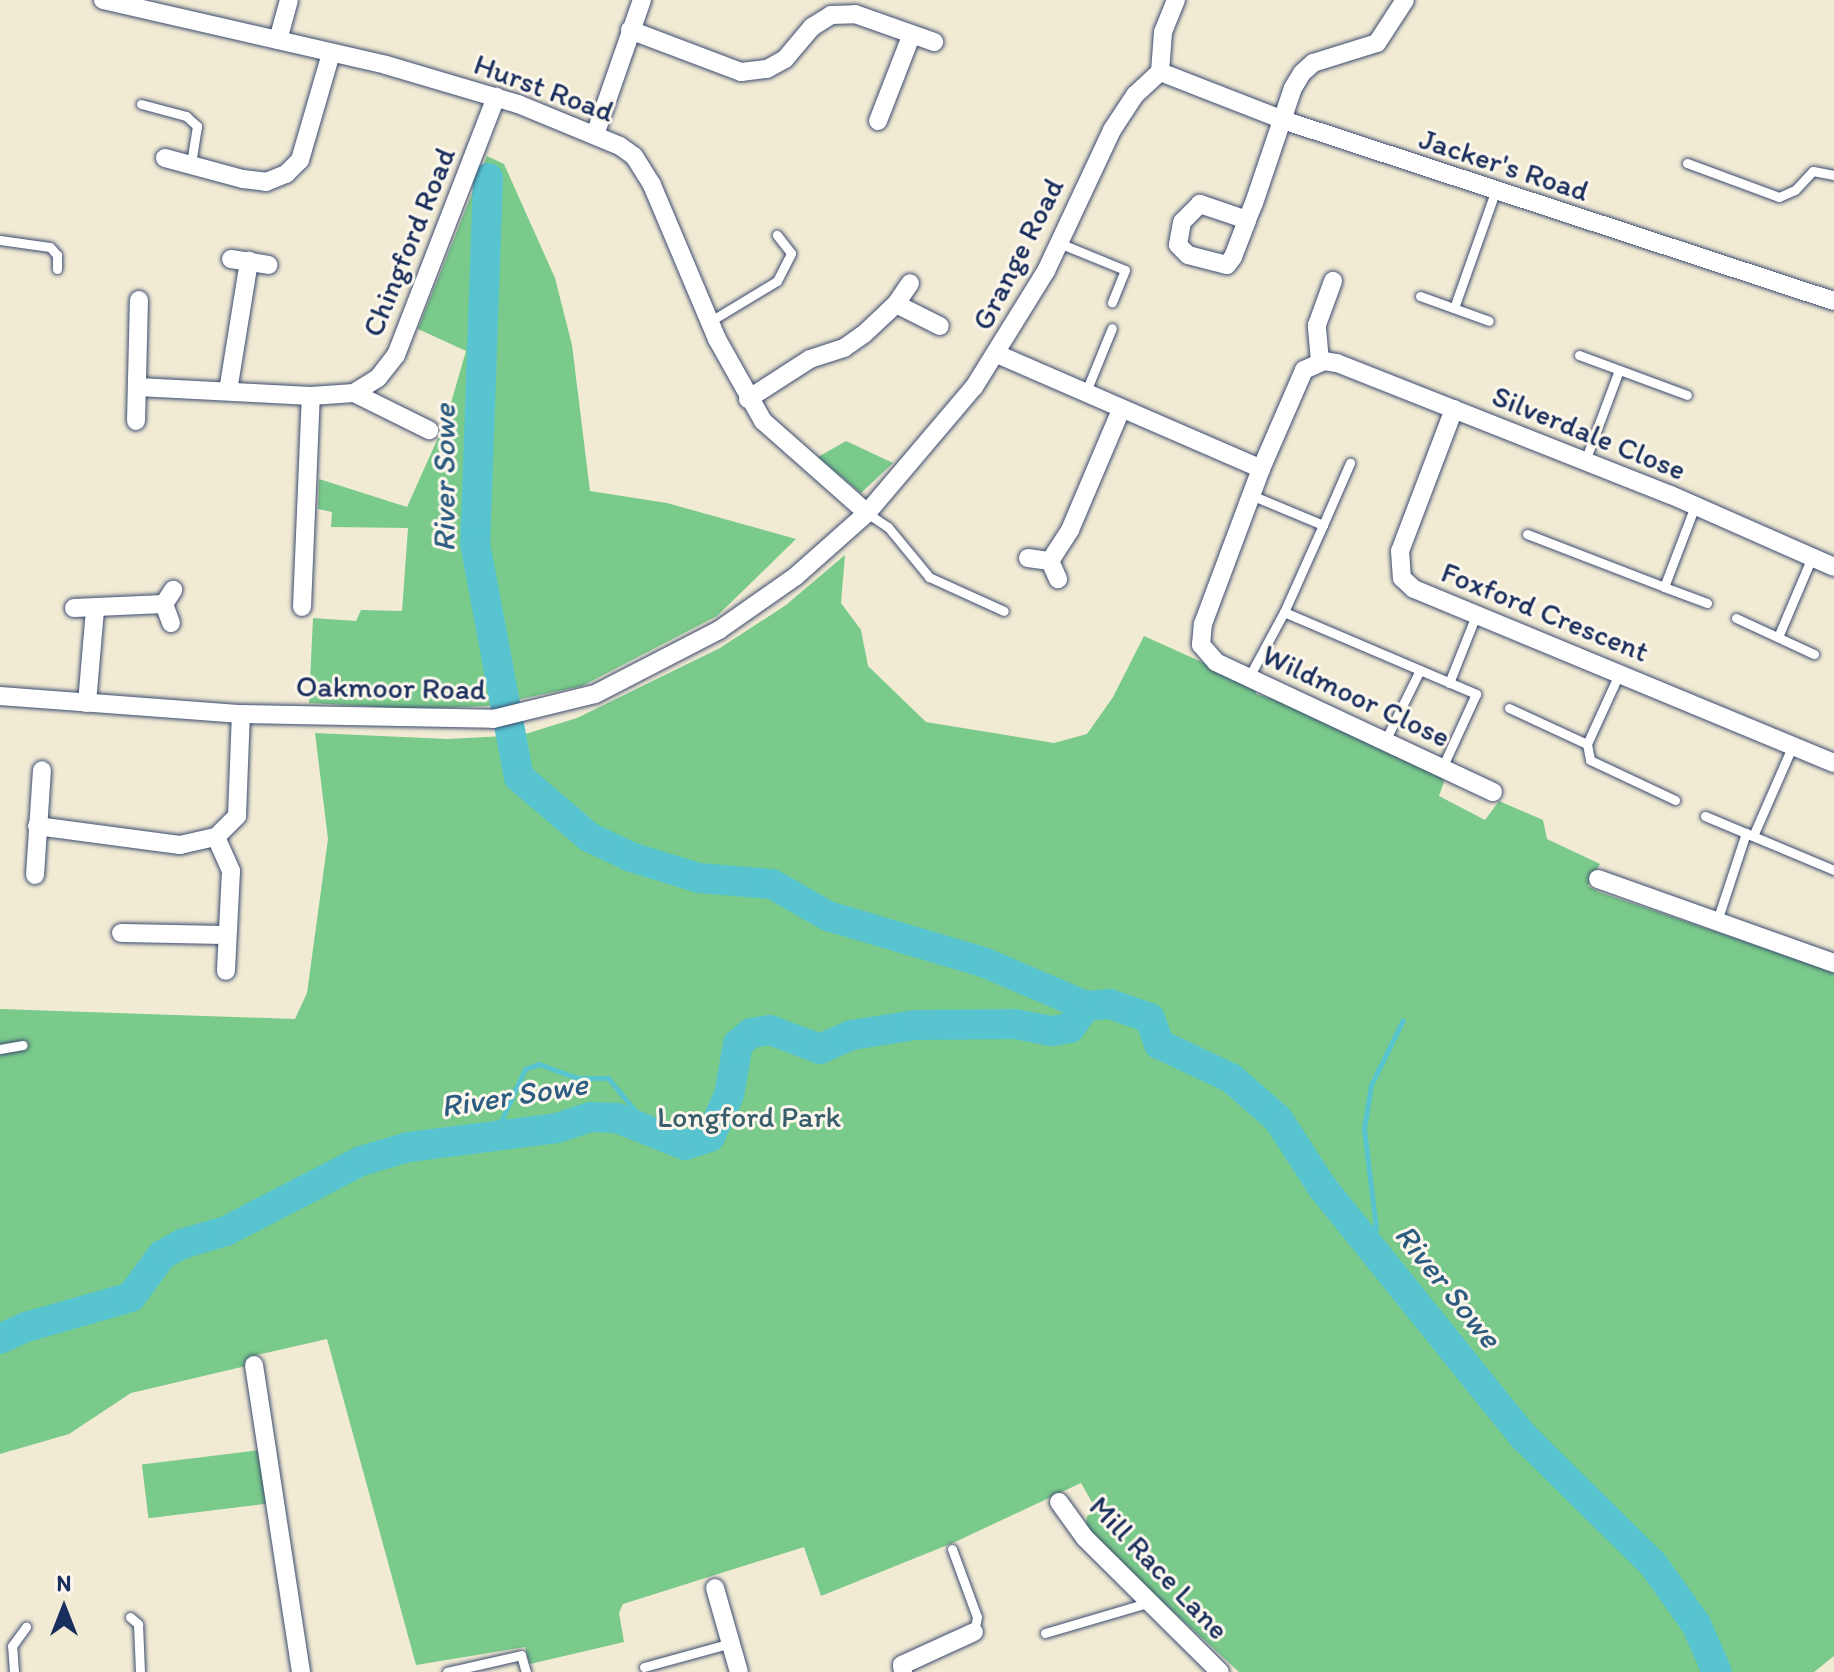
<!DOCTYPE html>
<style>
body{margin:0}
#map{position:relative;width:1834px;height:1672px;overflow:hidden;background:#f2ebd4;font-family:Itim,sans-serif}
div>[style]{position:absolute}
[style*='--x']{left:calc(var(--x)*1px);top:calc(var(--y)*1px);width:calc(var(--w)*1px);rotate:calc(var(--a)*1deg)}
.green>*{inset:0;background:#7aca8b;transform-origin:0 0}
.stream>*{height:5px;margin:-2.5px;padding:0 2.5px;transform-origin:2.5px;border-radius:2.5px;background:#57c4cf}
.river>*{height:30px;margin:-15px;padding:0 15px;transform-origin:15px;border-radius:15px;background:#57c4cf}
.roads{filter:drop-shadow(0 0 2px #3b4b70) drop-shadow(0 0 2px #3b4b70)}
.lane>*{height:9px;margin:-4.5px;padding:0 4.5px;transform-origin:4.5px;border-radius:4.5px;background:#fff}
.street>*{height:18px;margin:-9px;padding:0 9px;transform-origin:9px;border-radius:9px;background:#fff}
span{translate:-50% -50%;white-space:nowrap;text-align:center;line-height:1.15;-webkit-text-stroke:6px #fbf7ec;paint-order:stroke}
.street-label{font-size:30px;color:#1b2f5e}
.park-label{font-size:30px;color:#385e6c}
.water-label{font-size:32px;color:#2d5c80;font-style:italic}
.north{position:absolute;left:24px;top:1568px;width:80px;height:80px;-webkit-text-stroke:6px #fbf7ec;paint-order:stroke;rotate:0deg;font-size:22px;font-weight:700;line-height:32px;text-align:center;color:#1b2f5e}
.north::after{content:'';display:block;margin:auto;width:28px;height:36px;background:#1b2f5e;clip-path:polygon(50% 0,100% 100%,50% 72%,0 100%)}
</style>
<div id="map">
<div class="green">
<i style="clip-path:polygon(487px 156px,504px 164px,555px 278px,572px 345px,590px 491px,667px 503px,796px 539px,717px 616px,582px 686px,488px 706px,414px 709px,309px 703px,313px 618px,356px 621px,361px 610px,402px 611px,408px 528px,331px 527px,332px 512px,318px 509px,319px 479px,407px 507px,446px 420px,466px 351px,418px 329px)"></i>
<i style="clip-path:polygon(846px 441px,893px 463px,861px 493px,818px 457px)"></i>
<i style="clip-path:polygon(845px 555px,841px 603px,861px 630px,868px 666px,926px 722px,1054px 743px,1087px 734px,1113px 697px,1144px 636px,1255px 686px,1256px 694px,1296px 705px,1439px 773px,1444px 782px,1439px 796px,1485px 820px,1499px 801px,1543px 820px,1547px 839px,1600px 864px,1588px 886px,1599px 892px,1834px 972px,1834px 1656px,1814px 1672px,1239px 1672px,1103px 1547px,1086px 1525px,1087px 1516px,1097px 1511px,1081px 1483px,955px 1542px,821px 1596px,804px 1547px,623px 1604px,619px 1613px,624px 1642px,530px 1664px,525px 1647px,416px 1665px,327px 1339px,257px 1355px,246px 1366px,131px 1393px,69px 1434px,0 1454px,0 1009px,295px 1019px,307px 993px,328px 839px,315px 733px,447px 739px,522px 735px,577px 718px,720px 648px,786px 605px)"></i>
<i style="left:261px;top:1450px;width:54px;height:120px;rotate:83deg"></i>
</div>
<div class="stream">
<i style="--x:486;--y:1134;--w:22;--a:-43"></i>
<i style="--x:502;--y:1119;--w:55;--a:-65.3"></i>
<i style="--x:525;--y:1069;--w:15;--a:-20"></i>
<i style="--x:539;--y:1064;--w:40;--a:20.2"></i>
<i style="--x:577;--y:1078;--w:31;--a:0"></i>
<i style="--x:608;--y:1078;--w:69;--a:50.3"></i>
<i style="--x:1370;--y:1248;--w:21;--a:-73"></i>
<i style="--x:1376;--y:1228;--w:100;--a:-96.9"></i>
<i style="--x:1364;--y:1129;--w:45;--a:-81"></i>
<i style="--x:1371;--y:1085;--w:72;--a:-63.8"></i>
</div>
<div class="river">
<i style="--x:488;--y:178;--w:365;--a:92"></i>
<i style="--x:475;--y:543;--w:238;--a:79.4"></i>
<i style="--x:519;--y:777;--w:92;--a:40.6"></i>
<i style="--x:589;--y:837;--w:47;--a:25.5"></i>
<i style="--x:631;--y:857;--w:71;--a:17.2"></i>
<i style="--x:699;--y:878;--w:73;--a:4.7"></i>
<i style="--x:772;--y:884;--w:64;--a:29.7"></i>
<i style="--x:828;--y:916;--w:162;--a:16.5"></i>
<i style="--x:983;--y:962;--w:112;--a:23.1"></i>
<i style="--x:0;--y:1339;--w:29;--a:-25"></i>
<i style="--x:26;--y:1327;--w:109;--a:-15.9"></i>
<i style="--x:131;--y:1297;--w:52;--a:-53.6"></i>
<i style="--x:162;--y:1255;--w:23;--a:-29"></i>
<i style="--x:182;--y:1244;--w:46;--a:-16.5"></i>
<i style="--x:226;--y:1231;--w:152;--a:-27.4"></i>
<i style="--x:361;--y:1161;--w:50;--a:-16.3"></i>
<i style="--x:409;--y:1147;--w:149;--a:-7.3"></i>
<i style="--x:557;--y:1128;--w:36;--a:-18"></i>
<i style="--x:591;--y:1117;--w:26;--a:2"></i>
<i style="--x:617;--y:1118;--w:73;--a:21.7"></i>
<i style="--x:685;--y:1145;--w:26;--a:-18"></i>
<i style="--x:710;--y:1137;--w:46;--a:-65.7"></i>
<i style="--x:729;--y:1095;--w:52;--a:-80"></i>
<i style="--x:738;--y:1044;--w:17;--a:-40"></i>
<i style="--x:751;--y:1033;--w:19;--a:-9"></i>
<i style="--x:770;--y:1030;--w:53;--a:20.8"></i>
<i style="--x:820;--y:1049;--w:35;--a:-24"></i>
<i style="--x:852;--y:1035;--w:64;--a:-9"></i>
<i style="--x:915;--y:1025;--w:100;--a:-0.6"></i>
<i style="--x:1015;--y:1024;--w:38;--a:11"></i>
<i style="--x:1052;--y:1031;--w:18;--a:-9"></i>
<i style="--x:1070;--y:1028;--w:27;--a:-54"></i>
<i style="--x:1086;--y:1006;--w:24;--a:-5"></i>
<i style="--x:1110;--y:1004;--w:42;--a:19.3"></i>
<i style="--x:1150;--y:1018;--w:28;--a:71"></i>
<i style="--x:1159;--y:1044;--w:80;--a:25.3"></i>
<i style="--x:1231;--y:1078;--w:62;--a:41.1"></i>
<i style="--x:1278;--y:1119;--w:81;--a:57.1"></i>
<i style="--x:1322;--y:1187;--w:320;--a:51.1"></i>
<i style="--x:1523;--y:1436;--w:182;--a:44.6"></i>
<i style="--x:1653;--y:1564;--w:74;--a:54.4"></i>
<i style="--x:1696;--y:1624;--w:52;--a:66.4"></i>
</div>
<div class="roads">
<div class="lane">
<i style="--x:141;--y:104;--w:47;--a:14.9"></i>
<i style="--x:186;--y:116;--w:15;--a:42"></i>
<i style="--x:197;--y:126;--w:39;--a:99"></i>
<i style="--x:1687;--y:163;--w:98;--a:20.3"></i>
<i style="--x:1779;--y:197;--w:17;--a:-24"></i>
<i style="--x:1795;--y:190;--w:26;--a:-47"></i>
<i style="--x:1813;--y:171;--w:21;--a:11"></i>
<i style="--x:0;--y:240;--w:50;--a:8"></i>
<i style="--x:50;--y:247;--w:11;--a:49"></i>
<i style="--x:57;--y:255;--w:14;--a:90"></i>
<i style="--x:1059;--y:243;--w:71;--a:22.2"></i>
<i style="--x:1125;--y:270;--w:35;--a:112"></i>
<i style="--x:1420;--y:296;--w:73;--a:19.9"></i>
<i style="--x:1454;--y:308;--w:123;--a:-70.5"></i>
<i style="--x:709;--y:322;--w:79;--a:-31.1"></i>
<i style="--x:777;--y:281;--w:31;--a:-63"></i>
<i style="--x:791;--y:253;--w:23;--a:-128"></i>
<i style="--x:1579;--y:355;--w:115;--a:20.3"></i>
<i style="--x:1085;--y:394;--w:71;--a:-67.8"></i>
<i style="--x:1585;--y:461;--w:97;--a:-69.5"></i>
<i style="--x:1251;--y:495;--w:78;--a:22.6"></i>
<i style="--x:1323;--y:525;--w:68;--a:-66.5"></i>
<i style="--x:867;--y:513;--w:25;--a:34"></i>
<i style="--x:888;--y:527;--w:65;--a:50.6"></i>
<i style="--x:929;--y:577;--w:82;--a:24.4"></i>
<i style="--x:1323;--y:525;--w:95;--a:114.1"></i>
<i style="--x:1284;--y:612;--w:209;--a:23.1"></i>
<i style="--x:1476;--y:694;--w:81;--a:114.7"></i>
<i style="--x:1527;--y:534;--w:147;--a:21.1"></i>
<i style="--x:1664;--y:587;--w:87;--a:-69.1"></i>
<i style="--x:1664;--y:587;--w:46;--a:20.4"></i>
<i style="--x:1736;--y:618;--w:86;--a:24.8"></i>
<i style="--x:1778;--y:637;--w:87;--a:-67"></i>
<i style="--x:1249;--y:677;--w:74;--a:-61.7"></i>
<i style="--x:1449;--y:683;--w:73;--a:-68.3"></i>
<i style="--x:1509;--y:708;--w:86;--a:24.8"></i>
<i style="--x:1587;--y:744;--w:16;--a:79"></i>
<i style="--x:1590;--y:760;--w:94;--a:25.2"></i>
<i style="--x:1385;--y:741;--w:79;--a:-63.8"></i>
<i style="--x:1587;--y:744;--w:77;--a:-65.4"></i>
<i style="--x:1705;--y:816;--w:140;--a:22.7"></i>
<i style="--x:1753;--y:836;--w:97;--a:-66.3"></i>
<i style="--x:1717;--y:921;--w:93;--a:-71.8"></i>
<i style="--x:0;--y:1049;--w:23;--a:-10"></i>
<i style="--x:952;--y:1549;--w:72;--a:69.8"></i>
<i style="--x:977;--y:1617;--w:15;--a:101"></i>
<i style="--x:130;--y:1617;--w:11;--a:41"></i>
<i style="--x:138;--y:1624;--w:48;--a:87.6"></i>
<i style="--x:1045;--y:1633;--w:106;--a:-16.4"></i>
<i style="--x:644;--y:1667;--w:90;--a:-15.4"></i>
<i style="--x:14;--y:1672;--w:26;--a:-94"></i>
<i style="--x:12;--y:1646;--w:24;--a:-54"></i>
<i style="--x:447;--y:1672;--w:76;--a:-12.9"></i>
<i style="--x:521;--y:1655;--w:18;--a:74"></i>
</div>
<div class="street">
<i style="--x:103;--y:0;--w:290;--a:12.9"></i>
<i style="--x:386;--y:65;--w:138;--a:16.5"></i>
<i style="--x:518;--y:104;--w:110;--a:22.4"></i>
<i style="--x:620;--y:146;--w:17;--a:36"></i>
<i style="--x:634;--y:156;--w:34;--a:58"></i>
<i style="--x:652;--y:185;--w:167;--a:67.1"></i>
<i style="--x:717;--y:339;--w:94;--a:60.7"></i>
<i style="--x:763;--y:421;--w:139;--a:41.5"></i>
<i style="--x:630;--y:30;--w:119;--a:20.7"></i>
<i style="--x:741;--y:72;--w:26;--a:-7"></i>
<i style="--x:767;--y:69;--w:21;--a:-29"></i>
<i style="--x:785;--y:59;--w:42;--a:-49.8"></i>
<i style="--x:812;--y:27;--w:22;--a:-32"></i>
<i style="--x:831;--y:15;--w:24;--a:-2"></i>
<i style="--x:855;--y:14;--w:84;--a:19.5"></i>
<i style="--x:278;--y:40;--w:41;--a:-74.6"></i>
<i style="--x:1160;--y:72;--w:132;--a:21.3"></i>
<i style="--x:1283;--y:120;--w:580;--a:18.19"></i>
<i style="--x:878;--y:121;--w:93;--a:-68.7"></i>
<i style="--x:596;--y:132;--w:140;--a:-70.8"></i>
<i style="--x:165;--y:158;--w:81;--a:15.1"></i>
<i style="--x:243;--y:179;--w:23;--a:7"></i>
<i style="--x:266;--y:182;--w:22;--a:-22"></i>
<i style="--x:286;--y:174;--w:20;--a:-45"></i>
<i style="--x:300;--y:160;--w:111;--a:-73.8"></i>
<i style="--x:1247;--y:220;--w:50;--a:-161.2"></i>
<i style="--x:1200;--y:204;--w:25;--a:135"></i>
<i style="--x:1182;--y:222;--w:23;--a:100"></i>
<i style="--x:1178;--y:245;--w:14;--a:45"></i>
<i style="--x:1188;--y:255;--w:40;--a:14.4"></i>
<i style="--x:1227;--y:265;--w:10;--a:-53"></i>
<i style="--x:1233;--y:257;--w:40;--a:-69"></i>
<i style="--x:1247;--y:220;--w:18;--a:-68"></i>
<i style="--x:1254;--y:203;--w:121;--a:-71.3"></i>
<i style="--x:1293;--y:88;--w:17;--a:-59"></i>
<i style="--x:1302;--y:73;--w:15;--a:-42"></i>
<i style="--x:1313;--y:63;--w:67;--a:-17.4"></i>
<i style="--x:1377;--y:43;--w:51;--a:-56.9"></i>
<i style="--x:231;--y:259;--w:38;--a:9"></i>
<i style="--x:896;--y:304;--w:49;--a:26.6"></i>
<i style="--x:997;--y:354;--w:288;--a:23.5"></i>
<i style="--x:1320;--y:362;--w:37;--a:-95"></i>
<i style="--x:1317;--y:325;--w:47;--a:-70"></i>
<i style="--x:138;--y:387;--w:173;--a:3"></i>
<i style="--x:311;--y:396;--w:43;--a:-4"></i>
<i style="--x:354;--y:393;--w:28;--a:-32"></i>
<i style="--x:378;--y:378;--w:29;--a:-52"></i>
<i style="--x:396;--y:355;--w:277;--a:-68.8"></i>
<i style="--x:228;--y:391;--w:132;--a:-80.8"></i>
<i style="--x:354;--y:393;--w:84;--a:26.3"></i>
<i style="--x:748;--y:399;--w:74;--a:-32.8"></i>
<i style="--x:810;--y:359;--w:36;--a:-18"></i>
<i style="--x:844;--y:348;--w:24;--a:-35"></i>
<i style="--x:864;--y:334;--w:44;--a:-43.2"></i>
<i style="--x:896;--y:304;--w:25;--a:-56"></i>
<i style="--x:1454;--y:409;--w:152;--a:110.8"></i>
<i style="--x:1400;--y:551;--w:27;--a:86"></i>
<i style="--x:1402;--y:578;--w:16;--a:43"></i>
<i style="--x:1414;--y:589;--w:455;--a:22.5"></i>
<i style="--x:136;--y:421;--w:121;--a:-88.6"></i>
<i style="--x:1028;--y:558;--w:22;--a:8"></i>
<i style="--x:1050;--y:561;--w:20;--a:66"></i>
<i style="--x:1050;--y:561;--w:37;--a:-57"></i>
<i style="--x:1070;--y:530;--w:130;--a:-67"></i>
<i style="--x:302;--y:607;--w:211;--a:-87.6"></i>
<i style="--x:74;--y:608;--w:90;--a:-2.5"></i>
<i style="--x:171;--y:623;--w:20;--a:-110"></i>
<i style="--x:164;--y:604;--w:17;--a:-57"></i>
<i style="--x:0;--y:696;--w:242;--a:4.3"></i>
<i style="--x:241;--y:714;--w:252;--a:1.1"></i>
<i style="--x:493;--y:719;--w:105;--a:-13.8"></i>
<i style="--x:595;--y:694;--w:140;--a:-27.3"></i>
<i style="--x:719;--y:630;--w:94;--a:-35"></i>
<i style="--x:796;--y:576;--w:95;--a:-41.6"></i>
<i style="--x:867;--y:513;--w:165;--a:-49.7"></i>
<i style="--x:974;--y:387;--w:137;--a:-58.2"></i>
<i style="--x:1046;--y:271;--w:156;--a:-64.9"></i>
<i style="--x:1112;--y:130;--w:42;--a:-56.7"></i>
<i style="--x:1135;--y:95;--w:34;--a:-43"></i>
<i style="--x:1160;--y:72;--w:40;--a:-85.7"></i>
<i style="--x:1163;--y:32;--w:35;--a:-68"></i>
<i style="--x:87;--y:703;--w:94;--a:-85.1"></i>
<i style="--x:1493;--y:792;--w:306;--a:-154.9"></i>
<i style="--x:1216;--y:662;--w:23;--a:-131"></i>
<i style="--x:1201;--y:645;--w:21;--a:-85"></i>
<i style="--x:1203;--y:624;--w:165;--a:-69.5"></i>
<i style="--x:1261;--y:469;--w:108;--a:-66.5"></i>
<i style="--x:1304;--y:370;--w:22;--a:-24"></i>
<i style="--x:1324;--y:361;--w:13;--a:9"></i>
<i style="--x:1337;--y:363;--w:359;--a:21.6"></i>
<i style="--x:1671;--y:495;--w:178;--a:23.8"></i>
<i style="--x:37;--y:826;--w:144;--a:7.6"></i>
<i style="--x:180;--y:845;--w:37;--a:-13"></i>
<i style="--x:216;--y:837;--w:30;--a:-45"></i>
<i style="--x:237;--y:816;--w:102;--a:-87.8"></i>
<i style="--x:216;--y:837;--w:37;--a:66"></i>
<i style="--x:231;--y:871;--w:100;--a:92.9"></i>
<i style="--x:35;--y:875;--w:105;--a:-86.2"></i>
<i style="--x:1598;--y:879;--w:251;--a:19.6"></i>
<i style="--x:121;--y:933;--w:106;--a:1.1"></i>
<i style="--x:254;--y:1365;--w:311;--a:81.3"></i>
<i style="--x:1059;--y:1502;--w:44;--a:54.2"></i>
<i style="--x:1085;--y:1538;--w:190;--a:44.8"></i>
<i style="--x:715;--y:1588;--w:87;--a:74.1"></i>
<i style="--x:903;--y:1672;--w:7;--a:-98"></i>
<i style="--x:902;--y:1665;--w:79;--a:-24.6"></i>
</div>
</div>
<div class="street-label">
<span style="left:544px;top:88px;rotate:20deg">Hurst Road</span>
<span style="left:1504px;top:165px;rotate:18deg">Jacker's Road</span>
<span style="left:409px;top:242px;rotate:-68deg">Chingford Road</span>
<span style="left:1018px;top:254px;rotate:-63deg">Grange Road</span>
<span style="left:1589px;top:433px;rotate:22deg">Silverdale Close</span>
<span style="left:1545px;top:612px;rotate:22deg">Foxford Crescent</span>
<span style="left:391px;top:688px;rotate:1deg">Oakmoor Road</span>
<span style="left:1356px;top:696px;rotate:25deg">Wildmoor Close</span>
<span style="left:1159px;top:1568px;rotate:46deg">Mill Race Lane</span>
</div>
<div class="park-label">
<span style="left:749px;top:1117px">Longford Park</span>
</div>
<div class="water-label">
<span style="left:444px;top:478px;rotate:-90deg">River Sowe</span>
<span style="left:514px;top:1095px;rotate:-9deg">River Sowe</span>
<span style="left:1448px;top:1286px;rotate:51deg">River Sowe</span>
</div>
<div class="north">N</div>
</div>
